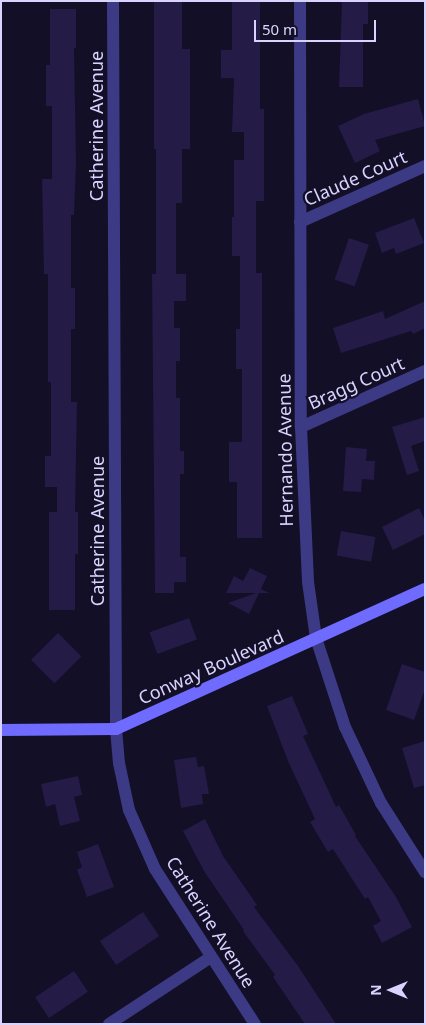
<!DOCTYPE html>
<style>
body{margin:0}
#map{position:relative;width:426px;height:1025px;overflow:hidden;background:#130f26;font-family:"Noto Sans",sans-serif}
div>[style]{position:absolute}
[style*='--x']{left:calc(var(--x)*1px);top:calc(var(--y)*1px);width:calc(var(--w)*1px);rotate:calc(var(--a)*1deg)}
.building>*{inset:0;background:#241b47;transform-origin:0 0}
.street>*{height:12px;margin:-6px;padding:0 6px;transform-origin:6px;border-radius:6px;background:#3d3a85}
.secondary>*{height:12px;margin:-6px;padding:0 6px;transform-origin:6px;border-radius:6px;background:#6f6bff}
span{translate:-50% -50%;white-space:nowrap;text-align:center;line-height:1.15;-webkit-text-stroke:4.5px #130f26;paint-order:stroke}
.street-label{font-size:18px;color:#d9d4ff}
.frame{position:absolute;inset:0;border:2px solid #d9d4ff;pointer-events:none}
.north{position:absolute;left:366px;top:965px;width:50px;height:50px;-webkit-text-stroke:4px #130f26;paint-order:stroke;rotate:270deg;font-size:14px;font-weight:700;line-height:20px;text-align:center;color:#d9d4ff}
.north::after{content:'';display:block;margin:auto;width:18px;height:22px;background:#d9d4ff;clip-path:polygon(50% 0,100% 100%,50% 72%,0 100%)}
.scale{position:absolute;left:254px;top:20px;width:122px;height:22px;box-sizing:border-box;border:2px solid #d9d4ff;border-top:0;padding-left:6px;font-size:15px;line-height:18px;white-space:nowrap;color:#d9d4ff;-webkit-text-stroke:4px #130f26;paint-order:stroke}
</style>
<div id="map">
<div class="building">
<i style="clip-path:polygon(154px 1px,182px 1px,182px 49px,190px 49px,190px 149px,182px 149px,182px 203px,176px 203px,176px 274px,186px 274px,186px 301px,174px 301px,174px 328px,180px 328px,180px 361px,176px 361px,176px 398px,180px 398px,180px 451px,184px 451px,184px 474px,180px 474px,180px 557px,186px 557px,186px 582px,174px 582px,174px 593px,155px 593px,152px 274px,156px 274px,156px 149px,154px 149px)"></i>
<i style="clip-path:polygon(232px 1px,260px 1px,260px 109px,264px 109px,264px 201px,256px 201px,256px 273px,262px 273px,262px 538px,237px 538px,237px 482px,229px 482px,229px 442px,242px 442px,242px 369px,236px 369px,236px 329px,240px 329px,240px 256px,232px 256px,232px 217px,234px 217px,234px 160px,244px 160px,244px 132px,232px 132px,234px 78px,221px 78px,221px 50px,232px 50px)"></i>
<i style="clip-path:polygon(342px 1px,368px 1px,368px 24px,363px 24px,363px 87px,339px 87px)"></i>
<i style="clip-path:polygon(50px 9px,76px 9px,76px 48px,74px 48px,76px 164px,74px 215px,71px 215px,71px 288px,75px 288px,75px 329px,71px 329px,71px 402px,77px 402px,75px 512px,78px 512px,78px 554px,75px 554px,75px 610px,49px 610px,49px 512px,57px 512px,57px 487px,45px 487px,45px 456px,51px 456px,51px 382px,48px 382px,48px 274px,44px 274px,42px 179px,52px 179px,52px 106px,46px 106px,46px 65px,50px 65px)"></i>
<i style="clip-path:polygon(418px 99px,425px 126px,375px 140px,380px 151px,355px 163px,338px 126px,364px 114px)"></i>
<i style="clip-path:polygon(414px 218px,424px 243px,396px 254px,394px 248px,382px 253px,375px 233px)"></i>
<i style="left:349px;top:238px;width:21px;height:44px;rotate:19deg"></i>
<i style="clip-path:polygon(425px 301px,425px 328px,413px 334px,411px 331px,341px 353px,333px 328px,383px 311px,385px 319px)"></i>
<i style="clip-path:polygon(425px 417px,425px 441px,411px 446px,419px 471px,407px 475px,392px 427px)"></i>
<i style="clip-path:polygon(346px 447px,367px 449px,366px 461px,375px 461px,374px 480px,362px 479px,361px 492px,343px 491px)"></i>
<i style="clip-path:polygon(419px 508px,425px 521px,425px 534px,393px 550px,382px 527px)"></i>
<i style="left:341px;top:531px;width:35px;height:25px;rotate:10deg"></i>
<i style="clip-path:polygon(250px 568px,267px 576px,261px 589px,269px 593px,259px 593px,249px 614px,228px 603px,256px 593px,226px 593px,234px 576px,243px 581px)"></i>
<i style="left:189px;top:618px;width:23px;height:42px;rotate:70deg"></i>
<i style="left:58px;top:633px;width:33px;height:38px;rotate:45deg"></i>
<i style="clip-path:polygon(402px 664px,425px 672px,425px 689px,414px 720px,386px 710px)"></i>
<i style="clip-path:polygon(292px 696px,308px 734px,303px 736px,336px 807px,339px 805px,356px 835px,355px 836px,396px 897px,412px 927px,382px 943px,373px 926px,381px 921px,368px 897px,365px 899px,333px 849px,328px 852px,310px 822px,315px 819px,288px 761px,267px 706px)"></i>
<i style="clip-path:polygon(425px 741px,425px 785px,414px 788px,402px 748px)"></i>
<i style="clip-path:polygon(196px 757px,198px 767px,204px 766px,209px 794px,202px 794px,203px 804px,181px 808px,174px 760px)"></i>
<i style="clip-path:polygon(78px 776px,82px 795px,74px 797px,80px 821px,60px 826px,55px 804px,46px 807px,41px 784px)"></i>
<i style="clip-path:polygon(205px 819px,223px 856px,257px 905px,254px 907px,298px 966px,336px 1024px,305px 1024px,273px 977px,275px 975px,243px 931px,244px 930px,204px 871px,183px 831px)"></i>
<i style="clip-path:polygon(98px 844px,114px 887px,87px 897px,77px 870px,82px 867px,77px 852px)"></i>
<i style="left:143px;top:912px;width:29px;height:52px;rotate:56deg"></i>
<i style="left:74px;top:971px;width:25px;height:47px;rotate:56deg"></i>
</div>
<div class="street">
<i style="--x:113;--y:1;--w:728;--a:89.76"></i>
<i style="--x:116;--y:729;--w:34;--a:85"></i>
<i style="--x:119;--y:763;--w:48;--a:78"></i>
<i style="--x:129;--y:810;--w:64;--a:66.2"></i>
<i style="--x:155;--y:869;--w:184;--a:57.2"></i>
<i style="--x:300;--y:1;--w:426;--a:89.9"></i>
<i style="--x:301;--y:427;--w:155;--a:87.4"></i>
<i style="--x:308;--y:582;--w:57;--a:81.9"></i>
<i style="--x:316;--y:638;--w:94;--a:72"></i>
<i style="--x:345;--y:727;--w:84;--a:64.7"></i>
<i style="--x:381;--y:803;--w:82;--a:57.5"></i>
<i style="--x:300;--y:222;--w:137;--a:-24.1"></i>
<i style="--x:301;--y:427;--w:136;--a:-24.3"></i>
<i style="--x:109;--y:1024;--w:122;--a:-33.3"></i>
</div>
<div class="secondary">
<i style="--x:1;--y:730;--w:115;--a:-0.5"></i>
<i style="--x:116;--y:729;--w:339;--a:-24.4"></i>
</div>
<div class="street-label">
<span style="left:96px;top:126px;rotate:-90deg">Catherine Avenue</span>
<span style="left:355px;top:178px;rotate:-24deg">Claude Court</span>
<span style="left:356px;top:383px;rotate:-24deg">Bragg Court</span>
<span style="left:285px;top:450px;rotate:-91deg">Hernando Avenue</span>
<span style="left:97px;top:531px;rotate:-90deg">Catherine Avenue</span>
<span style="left:211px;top:667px;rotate:-24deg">Conway Boulevard</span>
<span style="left:211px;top:922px;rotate:58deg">Catherine Avenue</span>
</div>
<div class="frame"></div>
<div class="north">N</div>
<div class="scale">50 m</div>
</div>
